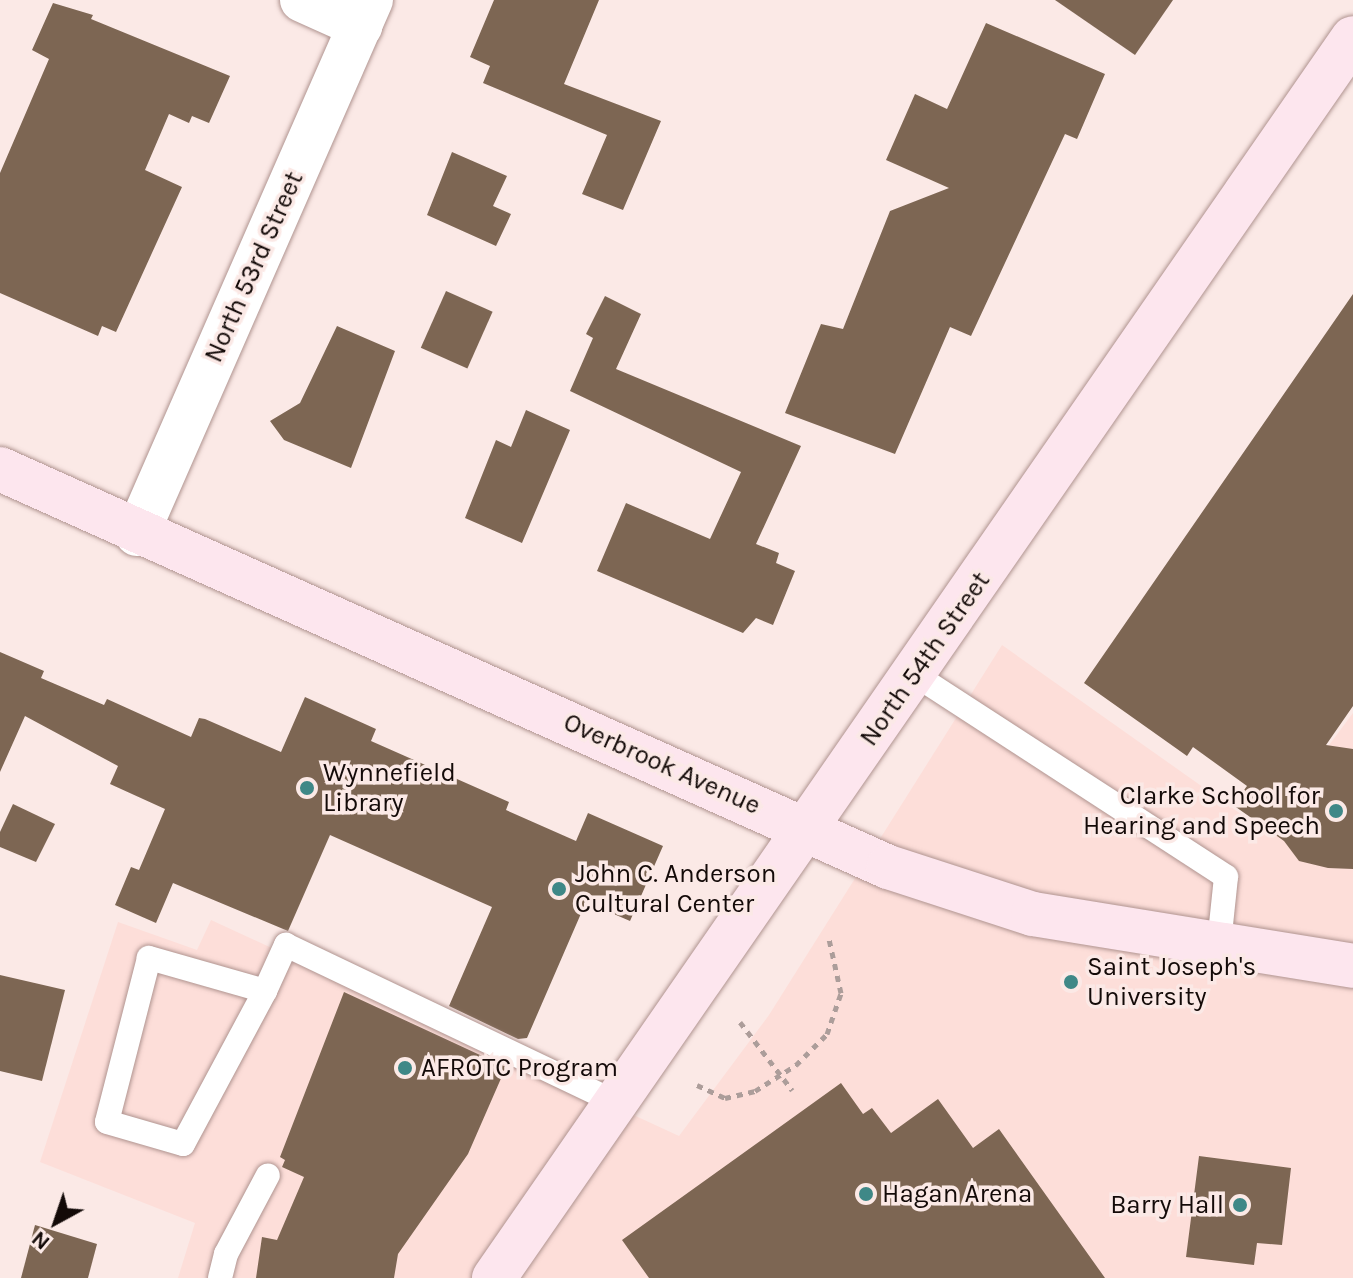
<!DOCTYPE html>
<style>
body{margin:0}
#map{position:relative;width:1353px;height:1278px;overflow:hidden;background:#fbe9e6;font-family:Karla,sans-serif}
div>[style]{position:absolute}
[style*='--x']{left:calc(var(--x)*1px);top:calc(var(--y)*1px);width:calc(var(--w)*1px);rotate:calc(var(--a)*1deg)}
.built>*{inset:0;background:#fdded9}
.building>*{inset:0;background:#7d6653;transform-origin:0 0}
.path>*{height:5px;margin-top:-2.5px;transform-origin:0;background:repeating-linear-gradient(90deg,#ac9d9a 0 6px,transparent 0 12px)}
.roads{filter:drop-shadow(0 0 2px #b09490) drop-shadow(0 0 2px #b09490)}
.lane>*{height:24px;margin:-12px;padding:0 12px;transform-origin:12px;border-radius:12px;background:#fff}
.street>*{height:44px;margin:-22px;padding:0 22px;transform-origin:22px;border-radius:22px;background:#fff}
.secondary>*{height:44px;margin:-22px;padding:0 22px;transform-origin:22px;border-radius:22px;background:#fde6ee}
.dots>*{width:22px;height:22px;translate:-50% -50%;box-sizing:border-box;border:4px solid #fbe9e6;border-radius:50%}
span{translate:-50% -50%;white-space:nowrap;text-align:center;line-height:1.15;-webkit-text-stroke:7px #fbe9e6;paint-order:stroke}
.street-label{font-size:26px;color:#130a08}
.poi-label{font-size:26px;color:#130a08}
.left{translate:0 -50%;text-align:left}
.right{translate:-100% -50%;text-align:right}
.north{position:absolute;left:16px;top:1182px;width:80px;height:80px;-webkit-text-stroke:6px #fbe9e6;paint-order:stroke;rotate:220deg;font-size:22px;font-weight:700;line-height:32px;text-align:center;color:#130a08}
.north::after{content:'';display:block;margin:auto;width:28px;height:36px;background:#130a08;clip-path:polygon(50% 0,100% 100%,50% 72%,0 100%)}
</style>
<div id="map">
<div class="built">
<i style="clip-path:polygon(1002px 645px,1265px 831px,1353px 713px,1353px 1278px,178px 1278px,195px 1223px,40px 1162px,118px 922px,197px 950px,211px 920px,679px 1136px,769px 1015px)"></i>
</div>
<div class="building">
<i style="clip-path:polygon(494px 0,599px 0,564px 84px,661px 121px,623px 210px,582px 194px,607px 135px,483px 83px,490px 66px,470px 57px)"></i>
<i style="clip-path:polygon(1055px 0,1173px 0,1135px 55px)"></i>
<i style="clip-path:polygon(53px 3px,93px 15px,91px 19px,230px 76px,209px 123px,192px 116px,189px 123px,169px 114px,145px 170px,182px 187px,116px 332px,102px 326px,98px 336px,0 293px,0 173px,49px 59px,32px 50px)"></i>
<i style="clip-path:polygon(986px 23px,1105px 74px,1077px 139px,1065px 134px,971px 336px,950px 327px,895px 454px,785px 413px,821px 324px,843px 329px,890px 211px,949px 188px,886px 160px,915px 94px,947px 109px)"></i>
<i style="clip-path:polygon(452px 152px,507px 176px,493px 206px,511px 214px,496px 246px,427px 215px)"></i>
<i style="left:446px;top:291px;width:51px;height:62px;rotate:24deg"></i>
<i style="clip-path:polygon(1353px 294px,1353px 706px,1326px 745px,1353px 749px,1353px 869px,1328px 868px,1299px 861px,1284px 841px,1233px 805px,1247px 786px,1193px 747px,1187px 756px,1084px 683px)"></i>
<i style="clip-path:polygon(605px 296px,641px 314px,616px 369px,801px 446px,756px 544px,779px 553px,776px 563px,795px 571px,773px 625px,756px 618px,743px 633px,597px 571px,626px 503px,710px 539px,741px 472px,570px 391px,593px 338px,586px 334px)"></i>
<i style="clip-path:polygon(337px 326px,395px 351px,351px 468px,284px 440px,270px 421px,300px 403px)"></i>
<i style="clip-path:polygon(526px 410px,570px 430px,522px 543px,465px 518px,496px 440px,511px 447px)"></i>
<i style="clip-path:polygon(0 652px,44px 671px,41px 678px,104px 705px,107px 699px,191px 737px,199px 718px,205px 719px,281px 752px,305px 697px,376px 729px,371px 741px,509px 802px,506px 810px,576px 841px,588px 813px,663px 846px,630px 921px,586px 902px,527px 1038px,518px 1039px,449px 1006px,492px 907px,330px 835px,288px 931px,173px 883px,156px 923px,115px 905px,131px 867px,139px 870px,165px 809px,110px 784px,118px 766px,25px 716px,0 772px)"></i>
<i style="clip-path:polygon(13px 804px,55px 824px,36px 862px,0 847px,0 832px)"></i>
<i style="clip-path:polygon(0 975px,65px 990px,42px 1081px,0 1071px)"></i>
<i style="clip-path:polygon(344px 992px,506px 1067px,468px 1154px,398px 1254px,394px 1278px,256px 1278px,262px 1237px,277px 1240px,304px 1177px,282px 1167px,285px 1160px,280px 1157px)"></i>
<i style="clip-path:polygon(841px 1083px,863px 1114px,872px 1108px,891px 1133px,938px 1099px,973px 1148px,999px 1129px,1105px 1278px,649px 1278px,622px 1240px)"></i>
<i style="clip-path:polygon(1199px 1156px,1291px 1168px,1282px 1245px,1257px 1243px,1254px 1265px,1186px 1257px)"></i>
<i style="clip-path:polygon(35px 1225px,97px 1244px,88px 1278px,21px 1278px)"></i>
</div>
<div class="path">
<i style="--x:740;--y:1022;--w:86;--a:52.6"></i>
<i style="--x:697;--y:1085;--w:31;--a:25"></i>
<i style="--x:725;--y:1098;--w:31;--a:-13"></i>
<i style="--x:755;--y:1091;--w:49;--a:-32.4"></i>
<i style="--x:796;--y:1065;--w:44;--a:-45"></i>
<i style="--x:827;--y:1034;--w:43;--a:-71.1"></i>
<i style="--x:841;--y:993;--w:55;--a:-102.5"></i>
</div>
<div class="roads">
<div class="lane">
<i style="--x:914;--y:674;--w:372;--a:33"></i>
<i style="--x:1226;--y:877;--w:67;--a:96"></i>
<i style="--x:265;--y:991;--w:121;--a:-164.1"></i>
<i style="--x:149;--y:958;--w:169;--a:104.4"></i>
<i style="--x:107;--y:1122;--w:79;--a:16.1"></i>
<i style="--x:183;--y:1144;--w:174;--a:-61.8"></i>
<i style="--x:265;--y:991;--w:51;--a:-65.5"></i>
<i style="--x:286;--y:945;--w:365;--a:25.5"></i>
<i style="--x:220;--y:1278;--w:25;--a:-76"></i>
<i style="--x:226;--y:1254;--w:89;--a:-62"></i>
</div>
<div class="street">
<i style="--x:302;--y:0;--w:64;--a:24.1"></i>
<i style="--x:137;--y:534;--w:583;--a:-66.34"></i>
</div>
<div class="secondary">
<i style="--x:0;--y:469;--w:973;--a:24.14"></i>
<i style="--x:888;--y:867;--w:152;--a:18"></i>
<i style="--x:1033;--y:914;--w:324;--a:9.2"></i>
<i style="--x:494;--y:1278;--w:1508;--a:-55.29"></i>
</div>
</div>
<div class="dots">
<i style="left:307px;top:788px;background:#3f8887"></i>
<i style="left:1336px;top:811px;background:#3f8887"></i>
<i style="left:559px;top:889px;background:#3f8887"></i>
<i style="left:1071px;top:982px;background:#3f8887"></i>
<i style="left:405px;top:1068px;background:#3f8887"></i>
<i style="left:866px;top:1194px;background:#3f8887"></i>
<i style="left:1240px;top:1205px;background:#3f8887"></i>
</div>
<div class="street-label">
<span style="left:254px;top:267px;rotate:-66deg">North 53rd Street</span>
<span style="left:925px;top:659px;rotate:-55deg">North 54th Street</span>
<span style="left:662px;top:764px;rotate:24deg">Overbrook Avenue</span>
</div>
<div class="poi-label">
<span class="left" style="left:323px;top:788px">Wynnefield<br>Library</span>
<span class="right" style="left:1320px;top:811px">Clarke School for<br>Hearing and Speech</span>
<span class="left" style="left:575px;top:889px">John C. Anderson<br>Cultural Center</span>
<span class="left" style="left:1087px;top:982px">Saint Joseph's<br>University</span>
<span class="left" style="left:421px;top:1068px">AFROTC Program</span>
<span class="left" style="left:882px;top:1194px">Hagan Arena</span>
<span class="right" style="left:1224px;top:1205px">Barry Hall</span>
</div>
<div class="north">N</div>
</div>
